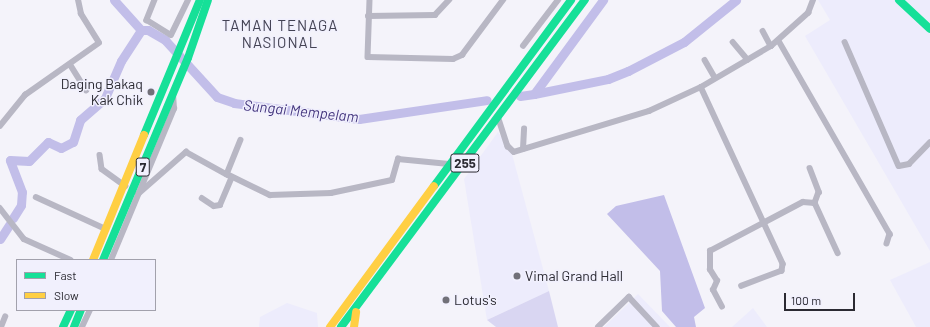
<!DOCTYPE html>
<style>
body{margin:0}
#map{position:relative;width:930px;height:327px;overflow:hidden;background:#f4f3fa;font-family:Barlow,sans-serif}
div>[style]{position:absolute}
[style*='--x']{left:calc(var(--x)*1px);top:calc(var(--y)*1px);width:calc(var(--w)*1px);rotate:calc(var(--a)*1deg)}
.built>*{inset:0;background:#edecfc}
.green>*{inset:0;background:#d9d6f2}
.water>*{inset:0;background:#c2bee9}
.river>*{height:9px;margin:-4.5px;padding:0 4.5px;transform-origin:4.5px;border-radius:4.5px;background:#c2bee9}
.street>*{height:5.5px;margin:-2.75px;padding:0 2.75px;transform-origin:2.75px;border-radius:2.75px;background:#b8b7c4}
.fast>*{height:8px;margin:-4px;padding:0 4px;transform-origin:4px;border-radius:4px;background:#16e098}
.slow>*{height:8px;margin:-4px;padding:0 4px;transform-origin:4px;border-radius:4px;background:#ffcf43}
.dots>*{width:11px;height:11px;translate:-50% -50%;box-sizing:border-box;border:2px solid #f1f0fd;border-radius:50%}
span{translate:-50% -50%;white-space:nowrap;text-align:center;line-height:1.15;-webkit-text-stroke:3px #f1f0fd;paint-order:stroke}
.shield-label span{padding:1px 3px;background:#f1f0fd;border:1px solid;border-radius:3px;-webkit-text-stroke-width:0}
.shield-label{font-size:13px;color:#2b2a32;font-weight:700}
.poi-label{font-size:14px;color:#2b2a32}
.right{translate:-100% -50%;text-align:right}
.left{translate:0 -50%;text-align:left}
.neighbourhood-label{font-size:15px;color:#444354;letter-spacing:1px}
.water-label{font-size:15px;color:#473980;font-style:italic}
.legend{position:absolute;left:16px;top:259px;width:140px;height:52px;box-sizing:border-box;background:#f1f0fd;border:1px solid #a2a1ac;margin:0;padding:5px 7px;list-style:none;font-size:12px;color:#2b2a32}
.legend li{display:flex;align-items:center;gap:8px;height:20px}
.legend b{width:20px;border:1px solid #a2a1ac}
.scale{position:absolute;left:784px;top:293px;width:71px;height:18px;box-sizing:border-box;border:2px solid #2b2a32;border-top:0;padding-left:5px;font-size:12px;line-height:14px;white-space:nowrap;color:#2b2a32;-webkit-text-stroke:3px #f1f0fd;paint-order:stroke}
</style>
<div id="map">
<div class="built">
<i style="clip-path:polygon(818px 0,930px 0,930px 251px,805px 36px,830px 20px)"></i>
<i style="clip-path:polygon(498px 132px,512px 154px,549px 291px,487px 320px,464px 179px)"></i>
<i style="clip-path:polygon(930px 262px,930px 327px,916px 327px,890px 280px)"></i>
<i style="clip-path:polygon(638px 294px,670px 327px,604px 327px)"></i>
<i style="clip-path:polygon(287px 303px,317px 313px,318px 327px,259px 327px,260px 317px)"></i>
<i style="clip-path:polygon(753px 308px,767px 327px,732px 327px)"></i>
</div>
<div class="green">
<i style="clip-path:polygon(549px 291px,558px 327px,496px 327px,487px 320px)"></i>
</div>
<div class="water">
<i style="clip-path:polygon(664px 195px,705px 308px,694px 317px,696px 327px,676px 327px,662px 311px,660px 271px,607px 214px,616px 206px)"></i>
</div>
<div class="river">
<i style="--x:114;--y:0;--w:40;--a:48"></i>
<i style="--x:141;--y:30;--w:7;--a:0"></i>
<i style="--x:148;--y:30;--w:20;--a:30"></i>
<i style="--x:165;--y:40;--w:77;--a:47.6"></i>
<i style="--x:217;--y:97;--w:18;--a:19"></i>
<i style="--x:234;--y:103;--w:126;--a:7.3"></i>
<i style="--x:359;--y:119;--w:129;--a:-8.4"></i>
<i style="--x:534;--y:94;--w:76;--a:-11.5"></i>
<i style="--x:608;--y:79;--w:22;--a:-22"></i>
<i style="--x:628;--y:71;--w:63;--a:-27.4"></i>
<i style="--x:684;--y:42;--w:67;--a:-38.9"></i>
<i style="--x:520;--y:96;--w:14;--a:-8"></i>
<i style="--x:534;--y:94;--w:117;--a:-53.7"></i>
<i style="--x:13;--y:218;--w:15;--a:-58"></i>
<i style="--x:21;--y:205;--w:13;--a:-86"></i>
<i style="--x:22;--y:192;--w:34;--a:-111"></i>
<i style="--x:10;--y:160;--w:19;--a:3"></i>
<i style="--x:29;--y:161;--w:27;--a:-45"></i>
<i style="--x:48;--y:142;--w:14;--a:25"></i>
<i style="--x:61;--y:148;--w:13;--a:-27"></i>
<i style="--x:73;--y:142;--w:23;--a:-72"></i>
<i style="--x:80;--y:120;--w:33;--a:-41"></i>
<i style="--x:105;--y:98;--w:40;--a:-66.6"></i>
<i style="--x:121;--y:61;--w:37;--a:-57"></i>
<i style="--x:0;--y:239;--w:17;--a:-57"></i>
</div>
<div class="street">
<i style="--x:155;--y:0;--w:22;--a:112"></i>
<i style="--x:147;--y:20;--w:28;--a:32"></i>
<i style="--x:171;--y:35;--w:39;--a:-64"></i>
<i style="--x:370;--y:0;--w:57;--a:92"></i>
<i style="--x:368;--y:57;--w:85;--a:1.3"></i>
<i style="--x:453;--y:59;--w:10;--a:-24"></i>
<i style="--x:462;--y:55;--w:69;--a:-53.3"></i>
<i style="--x:368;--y:16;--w:67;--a:-0.9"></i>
<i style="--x:435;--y:15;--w:21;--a:-47"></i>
<i style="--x:763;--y:31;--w:17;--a:62"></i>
<i style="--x:779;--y:41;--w:223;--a:60.1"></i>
<i style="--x:890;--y:234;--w:10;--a:107"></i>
<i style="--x:733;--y:42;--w:23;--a:50"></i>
<i style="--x:845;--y:42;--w:135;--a:66.5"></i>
<i style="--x:899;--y:166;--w:10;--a:-11"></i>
<i style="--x:909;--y:164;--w:30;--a:-46"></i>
<i style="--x:523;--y:46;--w:58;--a:-52.7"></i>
<i style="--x:705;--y:60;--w:20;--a:60"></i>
<i style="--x:70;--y:64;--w:31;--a:58"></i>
<i style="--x:701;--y:87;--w:195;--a:65.1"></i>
<i style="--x:783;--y:264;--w:7;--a:98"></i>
<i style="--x:782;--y:271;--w:43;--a:159.4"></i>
<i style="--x:498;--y:116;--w:32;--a:72"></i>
<i style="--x:508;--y:146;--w:8;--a:45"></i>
<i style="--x:514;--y:152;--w:141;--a:-16.9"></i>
<i style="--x:649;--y:111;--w:57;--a:-24.8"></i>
<i style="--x:701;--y:87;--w:81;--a:-30.4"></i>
<i style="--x:771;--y:46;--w:50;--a:-41.7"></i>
<i style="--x:808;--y:13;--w:14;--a:-69"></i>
<i style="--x:0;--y:126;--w:40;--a:-51"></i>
<i style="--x:25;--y:95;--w:90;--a:-35.1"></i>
<i style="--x:99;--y:43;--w:34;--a:-122"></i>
<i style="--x:81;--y:14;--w:14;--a:-102"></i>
<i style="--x:241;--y:140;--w:37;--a:112"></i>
<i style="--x:227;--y:174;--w:48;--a:26"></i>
<i style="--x:270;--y:195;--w:61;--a:-1.9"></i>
<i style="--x:331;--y:193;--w:62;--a:-12"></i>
<i style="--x:392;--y:180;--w:22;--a:-74"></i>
<i style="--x:398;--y:159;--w:51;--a:5.6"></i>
<i style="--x:523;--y:149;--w:20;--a:-87"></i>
<i style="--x:100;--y:155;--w:14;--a:82"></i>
<i style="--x:102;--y:169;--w:29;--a:36"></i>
<i style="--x:810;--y:168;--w:26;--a:69"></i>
<i style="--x:819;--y:192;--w:12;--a:110"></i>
<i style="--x:138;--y:194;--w:64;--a:-41.2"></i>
<i style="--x:186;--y:152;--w:48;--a:28.7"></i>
<i style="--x:36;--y:197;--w:77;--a:24.6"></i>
<i style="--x:202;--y:198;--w:14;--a:34"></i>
<i style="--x:214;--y:206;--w:6;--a:-9"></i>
<i style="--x:220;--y:205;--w:30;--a:-67"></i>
<i style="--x:0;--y:208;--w:39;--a:52"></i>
<i style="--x:24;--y:239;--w:51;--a:24.1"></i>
<i style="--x:111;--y:260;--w:164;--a:-67.4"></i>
<i style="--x:174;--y:109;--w:15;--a:-94"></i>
<i style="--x:722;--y:307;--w:19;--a:-118"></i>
<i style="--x:713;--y:290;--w:10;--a:-66"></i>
<i style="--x:717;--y:281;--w:13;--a:-122"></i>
<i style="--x:710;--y:270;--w:19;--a:-90"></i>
<i style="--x:710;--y:251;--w:105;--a:-27.8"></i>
<i style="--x:803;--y:202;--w:12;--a:5"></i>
<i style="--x:815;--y:203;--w:55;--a:65.3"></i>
<i style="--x:1;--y:327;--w:11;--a:-68"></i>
<i style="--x:82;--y:327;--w:19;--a:-65"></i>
<i style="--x:598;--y:327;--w:43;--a:-44.1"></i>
<i style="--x:629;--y:297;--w:41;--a:47"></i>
</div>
<div class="fast">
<i style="--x:899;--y:0;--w:42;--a:43.1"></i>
<i style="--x:144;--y:135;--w:146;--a:-67.5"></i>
<i style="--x:434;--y:186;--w:231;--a:-53.6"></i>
<i style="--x:103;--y:260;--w:219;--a:-67.2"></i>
<i style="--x:188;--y:58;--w:61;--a:-71"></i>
<i style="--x:63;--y:327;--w:19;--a:-65"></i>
<i style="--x:74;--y:327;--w:18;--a:-68"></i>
<i style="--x:341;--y:327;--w:408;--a:-53.3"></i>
</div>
<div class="slow">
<i style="--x:93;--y:260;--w:135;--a:-67.8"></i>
<i style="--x:330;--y:327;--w:175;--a:-53.6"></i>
<i style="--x:354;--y:327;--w:15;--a:-82"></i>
</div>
<div class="dots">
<i style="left:151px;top:92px;background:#717078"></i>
<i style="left:517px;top:276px;background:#717078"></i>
<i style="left:446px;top:300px;background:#717078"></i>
</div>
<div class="shield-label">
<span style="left:465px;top:163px">255</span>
<span style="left:143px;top:167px">7</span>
</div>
<div class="poi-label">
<span class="right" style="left:143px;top:92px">Daging Bakaq<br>Kak Chik</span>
<span class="left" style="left:525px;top:276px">Vimal Grand Hall</span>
<span class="left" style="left:454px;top:300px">Lotus's</span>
</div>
<div class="neighbourhood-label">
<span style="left:280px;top:34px">TAMAN TENAGA<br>NASIONAL</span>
</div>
<div class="water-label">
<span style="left:301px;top:111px;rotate:6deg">Sungai Mempelam</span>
</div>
<ul class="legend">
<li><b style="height:5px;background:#16e098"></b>Fast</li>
<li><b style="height:5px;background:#ffcf43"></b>Slow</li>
</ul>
<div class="scale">100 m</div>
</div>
